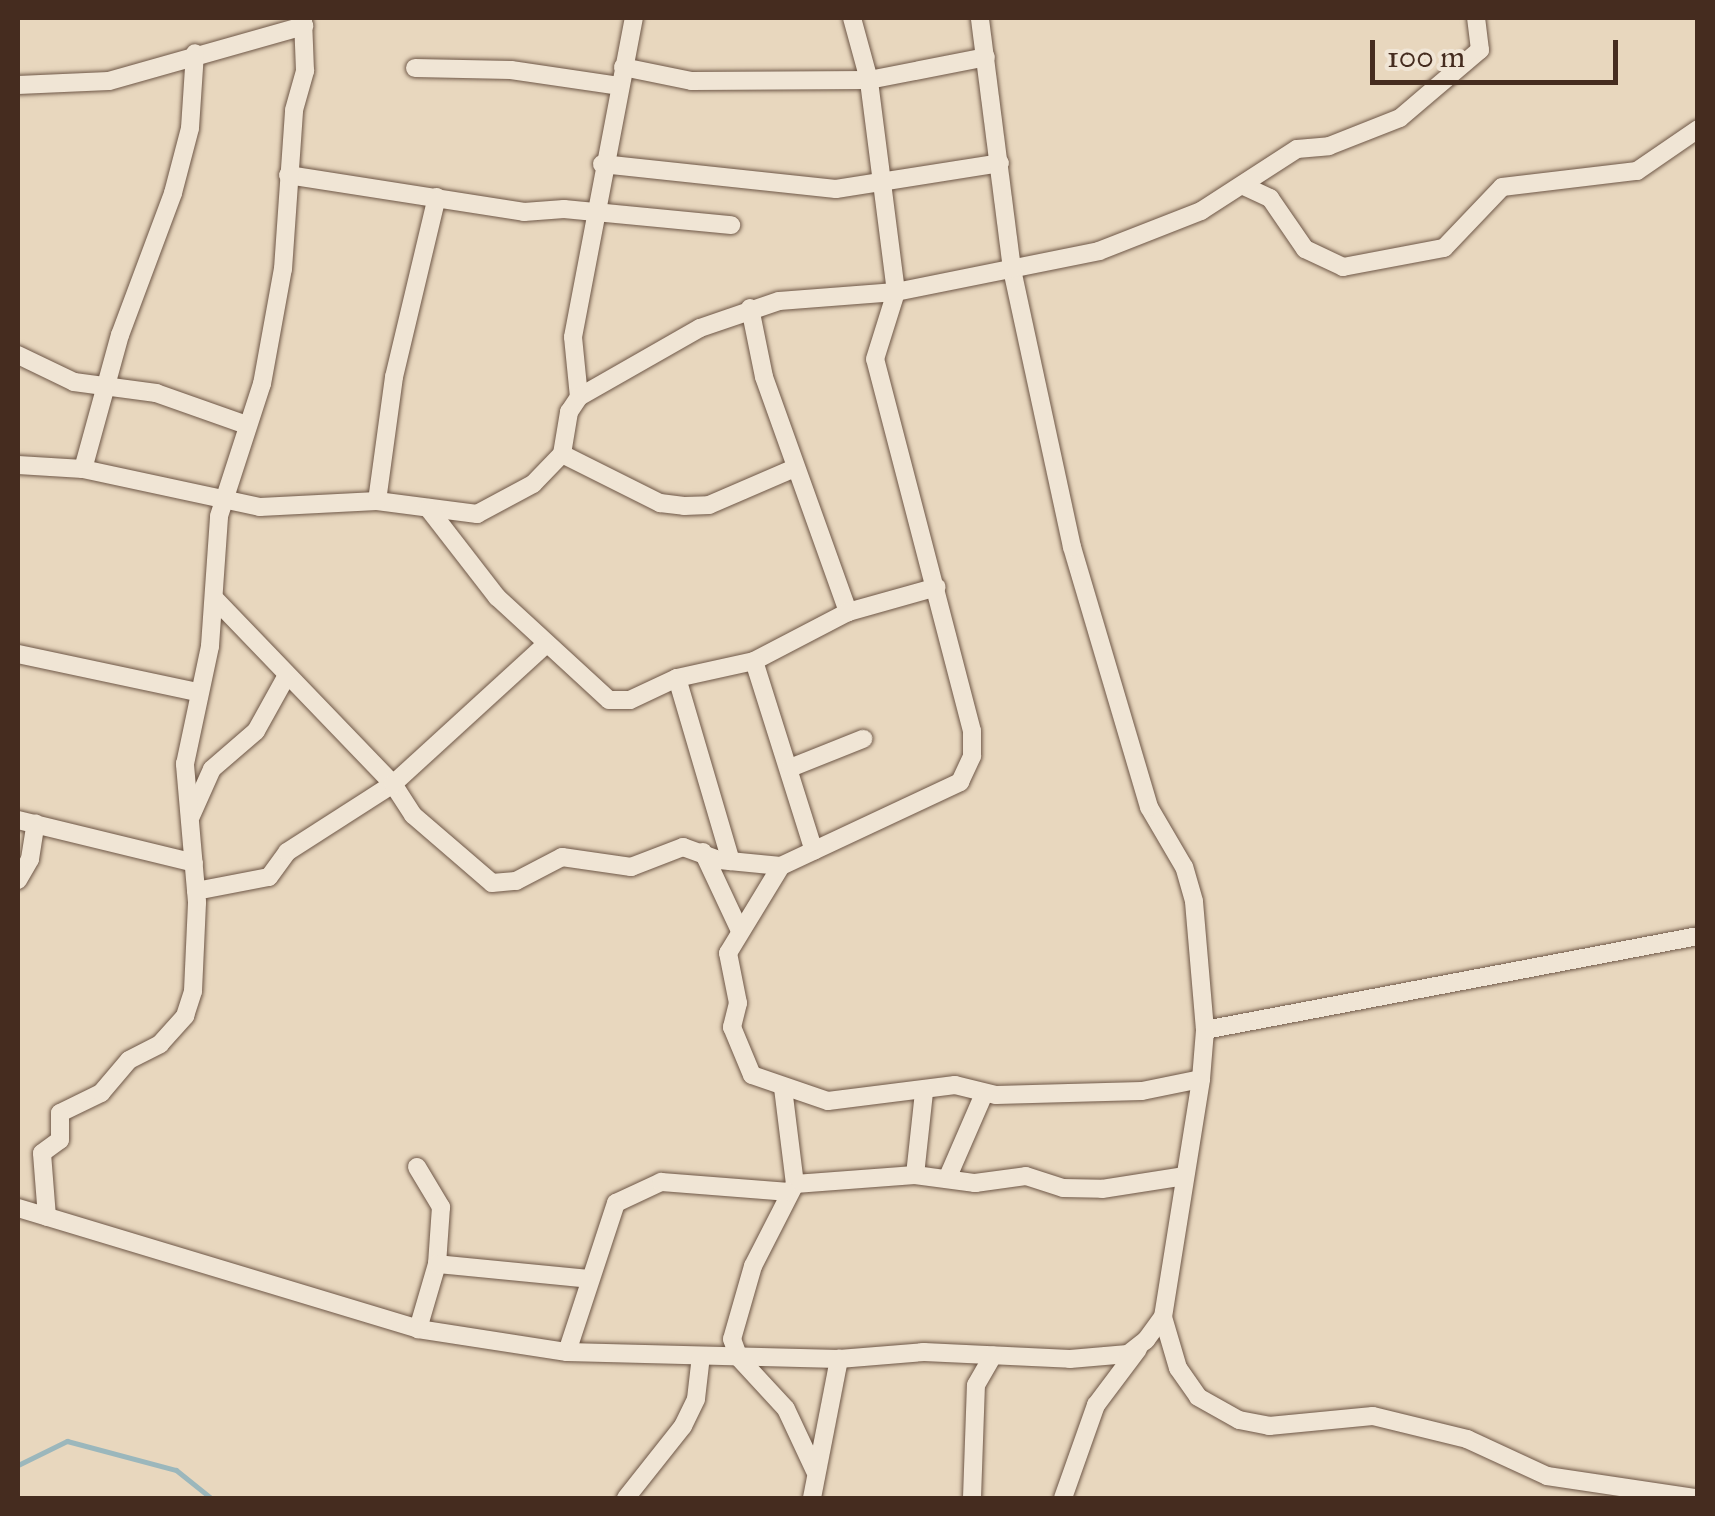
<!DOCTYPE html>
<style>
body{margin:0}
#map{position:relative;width:1715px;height:1516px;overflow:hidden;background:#e8d7be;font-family:"IM FELL Great Primer",serif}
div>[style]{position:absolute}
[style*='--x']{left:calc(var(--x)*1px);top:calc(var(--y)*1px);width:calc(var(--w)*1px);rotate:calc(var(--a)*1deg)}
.stream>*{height:5px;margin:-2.5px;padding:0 2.5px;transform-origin:2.5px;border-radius:2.5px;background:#9bb7bc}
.roads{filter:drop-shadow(0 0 2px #6e5747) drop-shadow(0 0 2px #6e5747)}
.street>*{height:18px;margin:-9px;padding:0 9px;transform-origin:9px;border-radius:9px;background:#f0e5d5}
span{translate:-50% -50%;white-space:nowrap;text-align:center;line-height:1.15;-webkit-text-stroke:10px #f0e5d5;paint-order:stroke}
.frame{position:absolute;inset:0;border:20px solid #452c1f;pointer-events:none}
.scale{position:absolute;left:1370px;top:40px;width:248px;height:45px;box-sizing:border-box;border:5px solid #452c1f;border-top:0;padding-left:12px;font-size:30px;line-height:35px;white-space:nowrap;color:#452c1f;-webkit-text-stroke:8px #f0e5d5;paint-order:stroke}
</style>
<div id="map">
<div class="stream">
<i style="--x:18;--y:1465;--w:55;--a:-26.1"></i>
<i style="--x:67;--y:1441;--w:113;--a:14.9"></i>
<i style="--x:176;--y:1470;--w:45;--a:38.7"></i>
</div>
<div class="roads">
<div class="street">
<i style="--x:623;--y:67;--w:70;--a:11.5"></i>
<i style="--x:692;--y:81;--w:177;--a:-0.3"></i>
<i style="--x:869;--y:80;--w:119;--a:-11.1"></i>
<i style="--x:415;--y:68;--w:96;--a:1.2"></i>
<i style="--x:511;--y:70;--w:109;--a:8.4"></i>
<i style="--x:18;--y:85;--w:91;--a:-2.5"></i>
<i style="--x:109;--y:81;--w:203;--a:-15.8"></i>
<i style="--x:602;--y:164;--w:235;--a:6.1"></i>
<i style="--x:836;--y:189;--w:166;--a:-9"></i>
<i style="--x:288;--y:175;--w:239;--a:8.9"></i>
<i style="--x:524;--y:212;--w:40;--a:-4.3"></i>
<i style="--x:564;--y:209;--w:168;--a:5.5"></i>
<i style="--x:1244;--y:186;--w:29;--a:25"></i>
<i style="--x:1270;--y:198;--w:62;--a:55.5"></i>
<i style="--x:1305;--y:249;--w:42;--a:25.3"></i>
<i style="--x:1343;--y:267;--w:103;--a:-10.7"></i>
<i style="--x:1444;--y:248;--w:84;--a:-46.4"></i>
<i style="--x:1502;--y:187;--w:136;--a:-6.8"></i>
<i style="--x:1637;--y:171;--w:74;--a:-34.5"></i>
<i style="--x:750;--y:308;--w:70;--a:78.5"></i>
<i style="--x:764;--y:377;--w:250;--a:70.3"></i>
<i style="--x:18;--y:355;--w:62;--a:25.7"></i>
<i style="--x:74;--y:382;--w:83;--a:7.6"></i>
<i style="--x:156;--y:393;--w:93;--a:19.4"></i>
<i style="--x:579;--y:397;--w:60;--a:-95.7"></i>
<i style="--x:573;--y:337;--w:325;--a:-79.2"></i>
<i style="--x:562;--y:454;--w:110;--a:26.6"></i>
<i style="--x:660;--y:503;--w:24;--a:7"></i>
<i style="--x:684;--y:506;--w:25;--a:-2"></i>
<i style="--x:709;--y:505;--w:94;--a:-23.3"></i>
<i style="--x:18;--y:465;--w:65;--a:3.5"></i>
<i style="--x:83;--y:469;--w:181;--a:12.1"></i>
<i style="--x:260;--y:507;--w:117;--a:-2.9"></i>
<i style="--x:377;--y:501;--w:101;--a:7.4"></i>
<i style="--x:477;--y:514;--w:64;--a:-28.2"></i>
<i style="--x:533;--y:484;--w:42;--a:-46"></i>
<i style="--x:562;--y:454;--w:43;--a:-80.5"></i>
<i style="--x:569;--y:412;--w:18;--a:-56"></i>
<i style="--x:579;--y:397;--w:139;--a:-29.7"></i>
<i style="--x:700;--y:328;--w:83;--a:-18.9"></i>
<i style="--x:779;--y:301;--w:117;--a:-4.4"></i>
<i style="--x:896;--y:292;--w:207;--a:-11.4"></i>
<i style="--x:1099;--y:251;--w:110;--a:-21.4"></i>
<i style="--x:1201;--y:211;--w:114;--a:-32.9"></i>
<i style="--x:1297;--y:149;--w:32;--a:-5"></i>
<i style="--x:1329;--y:146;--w:76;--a:-21.5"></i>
<i style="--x:1400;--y:118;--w:105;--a:-40.4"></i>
<i style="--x:1480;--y:50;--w:32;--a:-97"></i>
<i style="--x:83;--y:469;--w:139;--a:-74.6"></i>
<i style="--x:120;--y:335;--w:152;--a:-69.5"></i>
<i style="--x:173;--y:193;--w:67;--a:-75.3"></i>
<i style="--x:190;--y:128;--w:75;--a:-86.2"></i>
<i style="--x:377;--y:501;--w:125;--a:-82.2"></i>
<i style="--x:394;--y:377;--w:185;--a:-76.6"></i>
<i style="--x:428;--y:508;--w:113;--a:52.2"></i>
<i style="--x:497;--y:597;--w:152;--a:42.6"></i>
<i style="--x:609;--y:700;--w:21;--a:0"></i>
<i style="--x:630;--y:700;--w:52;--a:-25.1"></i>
<i style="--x:677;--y:678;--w:79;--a:-12.4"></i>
<i style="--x:754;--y:661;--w:106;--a:-27.5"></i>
<i style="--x:848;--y:612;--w:92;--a:-15.7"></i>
<i style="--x:215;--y:599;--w:257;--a:46.1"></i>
<i style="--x:393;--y:784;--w:37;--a:57"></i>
<i style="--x:413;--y:815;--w:104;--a:40.7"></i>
<i style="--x:492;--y:883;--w:24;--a:-5"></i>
<i style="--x:516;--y:881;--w:52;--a:-27.6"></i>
<i style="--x:562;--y:857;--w:70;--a:8.2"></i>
<i style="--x:631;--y:867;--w:56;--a:-21"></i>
<i style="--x:683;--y:847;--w:38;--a:20"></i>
<i style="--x:719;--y:860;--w:62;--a:5.5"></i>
<i style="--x:781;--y:866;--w:198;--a:-25.1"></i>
<i style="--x:960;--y:782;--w:29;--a:-65"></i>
<i style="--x:972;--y:756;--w:25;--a:-90"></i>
<i style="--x:972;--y:731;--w:384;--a:-104.6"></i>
<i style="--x:875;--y:359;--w:70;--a:-72.6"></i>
<i style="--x:896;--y:292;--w:214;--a:-97.3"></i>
<i style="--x:869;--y:80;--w:64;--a:-105.3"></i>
<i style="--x:18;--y:654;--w:183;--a:12"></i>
<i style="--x:754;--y:661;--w:199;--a:72.5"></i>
<i style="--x:677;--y:678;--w:191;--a:73.6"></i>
<i style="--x:790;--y:768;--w:79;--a:-21.7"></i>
<i style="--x:191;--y:816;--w:51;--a:-65.9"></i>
<i style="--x:212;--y:769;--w:58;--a:-40.8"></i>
<i style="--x:256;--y:731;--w:64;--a:-61"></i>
<i style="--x:18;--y:820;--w:181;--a:13.7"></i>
<i style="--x:703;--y:852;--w:87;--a:64.9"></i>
<i style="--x:781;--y:866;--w:102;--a:121.3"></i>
<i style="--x:728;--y:953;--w:51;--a:78.7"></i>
<i style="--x:738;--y:1003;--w:25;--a:104"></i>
<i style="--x:732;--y:1027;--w:52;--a:67.4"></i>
<i style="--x:752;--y:1075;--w:80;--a:18.9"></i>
<i style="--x:828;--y:1101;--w:128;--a:-7.2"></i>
<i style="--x:955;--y:1085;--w:42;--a:13.7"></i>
<i style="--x:996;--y:1095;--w:146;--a:-1.6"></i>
<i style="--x:1142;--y:1091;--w:60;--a:-11.5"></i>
<i style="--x:18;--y:880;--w:24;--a:-60"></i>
<i style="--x:30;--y:859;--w:36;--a:-81"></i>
<i style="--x:196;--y:891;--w:74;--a:-10.9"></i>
<i style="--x:269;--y:877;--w:31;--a:-54"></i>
<i style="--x:287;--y:852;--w:126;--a:-32.7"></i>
<i style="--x:393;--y:784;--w:205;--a:-42.4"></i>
<i style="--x:1205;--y:1030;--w:502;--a:-10.79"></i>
<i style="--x:783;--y:1088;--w:97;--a:82.9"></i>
<i style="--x:795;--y:1184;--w:92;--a:117.1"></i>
<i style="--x:753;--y:1266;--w:76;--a:106"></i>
<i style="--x:732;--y:1339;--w:20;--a:70"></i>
<i style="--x:739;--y:1358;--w:69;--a:47.3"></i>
<i style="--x:786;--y:1409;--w:68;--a:64.9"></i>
<i style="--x:417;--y:1167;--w:47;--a:59"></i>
<i style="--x:441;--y:1207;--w:57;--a:94"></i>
<i style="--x:437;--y:1264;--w:68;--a:106.3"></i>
<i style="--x:915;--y:1175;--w:83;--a:-83.8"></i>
<i style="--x:947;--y:1179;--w:93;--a:-66.5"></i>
<i style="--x:795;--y:1184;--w:120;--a:-4.3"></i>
<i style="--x:915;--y:1175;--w:61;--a:7.6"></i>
<i style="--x:975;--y:1183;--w:51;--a:-7.8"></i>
<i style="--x:1026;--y:1176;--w:39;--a:18"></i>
<i style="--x:1063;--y:1188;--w:39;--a:1"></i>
<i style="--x:1102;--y:1189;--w:84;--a:-8.9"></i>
<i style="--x:18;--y:1208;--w:418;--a:16.8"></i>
<i style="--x:418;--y:1329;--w:151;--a:8.8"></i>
<i style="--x:567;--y:1352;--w:272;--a:1.5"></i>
<i style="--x:839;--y:1359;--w:85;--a:-4.7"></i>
<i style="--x:924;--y:1352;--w:146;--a:2.7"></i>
<i style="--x:1070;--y:1359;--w:58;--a:-4.9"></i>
<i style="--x:1128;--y:1354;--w:23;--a:-38"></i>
<i style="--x:1146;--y:1340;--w:29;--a:-54"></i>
<i style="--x:1163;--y:1317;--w:241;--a:-80.9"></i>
<i style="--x:1201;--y:1079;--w:49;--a:-85.3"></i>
<i style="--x:1205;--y:1030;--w:129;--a:-94.9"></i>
<i style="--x:1194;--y:901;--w:35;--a:-106"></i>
<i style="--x:1184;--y:867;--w:69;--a:-120.3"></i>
<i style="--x:1149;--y:807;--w:271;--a:-106.5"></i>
<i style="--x:1072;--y:547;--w:284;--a:-102.2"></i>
<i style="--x:1012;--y:269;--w:253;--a:-97.3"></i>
<i style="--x:47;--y:1217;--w:64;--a:-94.5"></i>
<i style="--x:42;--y:1153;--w:22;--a:-36"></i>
<i style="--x:60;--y:1140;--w:27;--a:-90"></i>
<i style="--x:60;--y:1113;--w:46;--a:-26"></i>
<i style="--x:101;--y:1093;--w:43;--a:-49.7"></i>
<i style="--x:129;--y:1060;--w:35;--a:-27"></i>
<i style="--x:160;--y:1044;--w:38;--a:-48"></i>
<i style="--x:185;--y:1016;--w:26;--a:-72"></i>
<i style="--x:193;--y:991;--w:89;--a:-87.4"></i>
<i style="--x:197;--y:902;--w:139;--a:-95"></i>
<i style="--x:185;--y:764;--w:121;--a:-78"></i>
<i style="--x:210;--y:646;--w:130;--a:-86"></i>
<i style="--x:219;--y:516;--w:139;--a:-72"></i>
<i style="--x:262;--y:384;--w:117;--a:-79.7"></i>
<i style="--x:283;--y:269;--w:159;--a:-86"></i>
<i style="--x:294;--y:110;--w:41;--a:-74.2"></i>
<i style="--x:305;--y:71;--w:53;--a:-92.2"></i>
<i style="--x:437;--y:1264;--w:154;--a:5.6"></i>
<i style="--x:1163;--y:1317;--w:53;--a:73.6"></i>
<i style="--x:1178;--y:1368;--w:35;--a:55"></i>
<i style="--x:1198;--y:1397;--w:47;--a:29.3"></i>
<i style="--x:1239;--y:1420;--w:31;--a:11"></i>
<i style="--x:1269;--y:1426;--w:104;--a:-5.5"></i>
<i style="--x:1373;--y:1416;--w:97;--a:13.7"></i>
<i style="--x:1467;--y:1439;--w:88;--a:24.8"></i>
<i style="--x:1547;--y:1476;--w:149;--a:8.5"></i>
<i style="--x:567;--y:1352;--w:157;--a:-71.8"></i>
<i style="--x:616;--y:1203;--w:50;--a:-25"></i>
<i style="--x:661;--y:1182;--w:126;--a:4.5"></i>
<i style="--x:626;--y:1498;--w:92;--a:-51.6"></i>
<i style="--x:683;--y:1426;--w:30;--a:-64"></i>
<i style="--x:696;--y:1399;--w:43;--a:-83.4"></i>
<i style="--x:812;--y:1498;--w:142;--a:-79"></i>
<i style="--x:972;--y:1498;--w:113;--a:-88"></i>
<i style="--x:976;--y:1385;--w:34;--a:-60"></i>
<i style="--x:1063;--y:1498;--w:99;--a:-70.5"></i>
<i style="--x:1096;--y:1405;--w:70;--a:-53.1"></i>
</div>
</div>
<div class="frame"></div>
<div class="scale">100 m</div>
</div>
